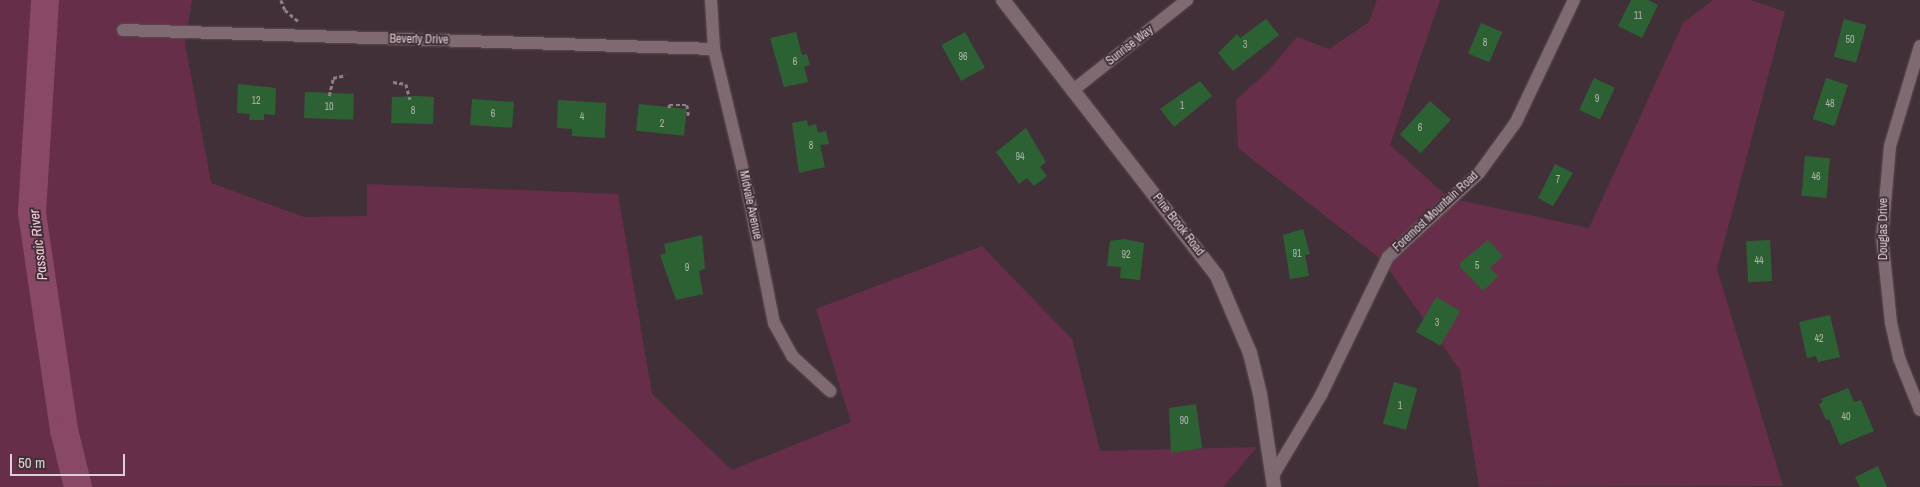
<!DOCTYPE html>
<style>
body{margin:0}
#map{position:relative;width:1920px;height:487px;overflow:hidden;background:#423038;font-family:"Archivo Narrow",sans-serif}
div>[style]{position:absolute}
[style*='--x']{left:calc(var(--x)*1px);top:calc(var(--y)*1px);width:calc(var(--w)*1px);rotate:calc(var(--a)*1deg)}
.green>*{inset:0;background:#672e49}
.river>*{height:28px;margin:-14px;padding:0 14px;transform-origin:14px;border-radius:14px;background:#894866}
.building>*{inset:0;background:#2c6233;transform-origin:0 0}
.path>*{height:2.5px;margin-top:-1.25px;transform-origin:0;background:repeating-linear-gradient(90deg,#8e7f85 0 4px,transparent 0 6.5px)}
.roads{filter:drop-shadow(0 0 1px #5a4c52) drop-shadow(0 0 1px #5a4c52)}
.minor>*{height:12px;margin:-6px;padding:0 6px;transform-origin:6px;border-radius:6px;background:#7f6a72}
.tertiary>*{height:14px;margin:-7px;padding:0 7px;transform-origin:7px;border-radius:7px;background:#7f6a72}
span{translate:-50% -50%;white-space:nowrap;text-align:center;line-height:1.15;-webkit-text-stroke:4px #423038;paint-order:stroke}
.number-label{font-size:10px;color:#b0b4ac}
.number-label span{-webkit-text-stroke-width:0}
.street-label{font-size:12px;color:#dcd0d4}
.water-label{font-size:14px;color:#f5cddd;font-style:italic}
.scale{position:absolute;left:10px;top:454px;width:115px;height:22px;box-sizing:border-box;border:2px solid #dcd0d4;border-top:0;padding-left:6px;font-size:15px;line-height:18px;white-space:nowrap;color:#dcd0d4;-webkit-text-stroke:4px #423038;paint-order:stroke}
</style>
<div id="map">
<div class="green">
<i style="clip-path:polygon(0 0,192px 0,185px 43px,211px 183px,304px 217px,367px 216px,367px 184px,618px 194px,652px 394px,732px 470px,851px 422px,816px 309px,982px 246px,1072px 339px,1100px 451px,1257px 447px,1223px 487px,0 487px)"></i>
<i style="clip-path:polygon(1377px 0,1440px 0,1390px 145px,1449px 198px,1589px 228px,1683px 23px,1713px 0,1751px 0,1785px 12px,1717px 269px,1783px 486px,1479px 487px,1460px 370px,1382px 260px,1238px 148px,1236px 100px,1267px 72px,1297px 37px,1329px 49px,1369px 22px)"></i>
</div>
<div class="river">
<i style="--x:45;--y:0;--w:213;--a:93.5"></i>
<i style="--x:32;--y:213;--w:219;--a:81.6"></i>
<i style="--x:64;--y:430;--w:59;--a:76.2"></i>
</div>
<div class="building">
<i style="clip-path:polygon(1631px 0,1648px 0,1658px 5px,1642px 38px,1618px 26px)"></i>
<i style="clip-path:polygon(1266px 19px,1279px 35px,1233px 71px,1218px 53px,1237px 34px,1240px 38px)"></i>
<i style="left:1844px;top:19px;width:23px;height:39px;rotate:15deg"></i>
<i style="left:1481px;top:23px;width:23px;height:33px;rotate:23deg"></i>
<i style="clip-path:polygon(796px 32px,802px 55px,807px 54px,810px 65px,804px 67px,808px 82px,784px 87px,770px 38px)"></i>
<i style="left:965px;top:32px;width:41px;height:27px;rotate:61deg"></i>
<i style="left:1594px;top:78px;width:23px;height:35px;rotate:25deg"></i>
<i style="left:1826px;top:78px;width:23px;height:43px;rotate:18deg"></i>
<i style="clip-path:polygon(1200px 81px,1212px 96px,1174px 127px,1160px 109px)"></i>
<i style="clip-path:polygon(238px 84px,276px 88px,275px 115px,264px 114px,264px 120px,249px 120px,250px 114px,237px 113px)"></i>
<i style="left:305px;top:92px;width:49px;height:26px;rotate:2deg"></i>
<i style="clip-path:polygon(416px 96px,434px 97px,433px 124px,391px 123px,392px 97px)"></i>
<i style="left:472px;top:99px;width:42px;height:26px;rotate:4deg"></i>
<i style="clip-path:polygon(558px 100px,606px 103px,605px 138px,572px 136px,572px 129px,557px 128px)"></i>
<i style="left:1430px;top:101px;width:28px;height:45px;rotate:42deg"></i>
<i style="left:639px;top:104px;width:48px;height:27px;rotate:6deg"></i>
<i style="clip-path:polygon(807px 120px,808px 126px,816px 124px,818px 133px,826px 131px,829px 144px,820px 145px,825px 167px,799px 173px,792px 123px)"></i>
<i style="clip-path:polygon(1026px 128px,1046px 162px,1040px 167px,1047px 176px,1034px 186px,1027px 178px,1019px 184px,996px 152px)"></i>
<i style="left:1805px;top:156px;width:25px;height:40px;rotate:5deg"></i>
<i style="clip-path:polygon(1555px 164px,1573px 173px,1553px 206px,1538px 198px)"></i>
<i style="clip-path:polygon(1303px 229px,1310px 254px,1305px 255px,1309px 276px,1290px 279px,1283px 235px)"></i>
<i style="clip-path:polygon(702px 235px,705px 269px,699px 271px,703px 294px,676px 300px,660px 255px,666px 253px,664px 244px)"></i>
<i style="clip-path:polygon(1124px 239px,1144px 243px,1140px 280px,1120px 278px,1121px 267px,1107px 266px,1110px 241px)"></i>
<i style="clip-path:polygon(1488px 240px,1503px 256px,1490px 268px,1498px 276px,1483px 291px,1460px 267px,1460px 263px)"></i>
<i style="left:1770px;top:240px;width:41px;height:24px;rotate:87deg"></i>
<i style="left:1436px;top:297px;width:28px;height:40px;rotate:30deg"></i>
<i style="clip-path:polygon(1830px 315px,1840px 357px,1818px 362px,1816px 356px,1807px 358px,1799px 322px)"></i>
<i style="left:1394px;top:382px;width:24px;height:43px;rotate:15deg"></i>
<i style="clip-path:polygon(1848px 388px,1854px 402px,1861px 400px,1874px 431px,1840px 445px,1829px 419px,1826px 420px,1819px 404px,1823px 402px,1821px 399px)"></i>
<i style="clip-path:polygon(1196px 404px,1202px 448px,1171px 453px,1169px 408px)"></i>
<i style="clip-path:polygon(1878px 466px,1887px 487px,1860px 487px,1855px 477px)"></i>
</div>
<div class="path">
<i style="--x:281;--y:0;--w:11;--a:68"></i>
<i style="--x:285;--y:10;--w:17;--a:40"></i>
<i style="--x:393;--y:82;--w:13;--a:9"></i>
<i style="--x:406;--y:84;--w:16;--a:75"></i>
<i style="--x:329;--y:96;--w:18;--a:-77"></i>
<i style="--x:333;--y:78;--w:13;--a:-13"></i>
<i style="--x:669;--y:108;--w:3;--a:-90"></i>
<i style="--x:669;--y:105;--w:18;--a:0"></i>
<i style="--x:687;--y:105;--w:12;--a:81"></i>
</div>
<div class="roads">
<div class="minor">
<i style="--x:711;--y:0;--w:49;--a:86.5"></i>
<i style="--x:714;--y:49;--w:143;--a:76.6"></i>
<i style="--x:747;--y:188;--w:138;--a:78.7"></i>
<i style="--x:774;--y:323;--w:38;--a:61"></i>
<i style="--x:792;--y:356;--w:52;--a:42.6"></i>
<i style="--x:123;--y:30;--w:591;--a:1.84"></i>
<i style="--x:1920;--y:46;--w:104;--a:106.7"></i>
<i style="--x:1890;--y:146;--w:91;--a:95"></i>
<i style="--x:1882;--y:237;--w:86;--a:84"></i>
<i style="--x:1891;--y:323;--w:36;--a:77"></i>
<i style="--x:1899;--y:358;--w:56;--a:68"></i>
<i style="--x:1072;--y:91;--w:147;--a:-38.4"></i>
<i style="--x:1272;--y:477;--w:96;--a:-59.1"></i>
<i style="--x:1321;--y:395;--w:153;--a:-64.1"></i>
<i style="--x:1388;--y:257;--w:124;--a:-42.7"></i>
<i style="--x:1479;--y:173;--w:63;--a:-54"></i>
<i style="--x:1516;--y:122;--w:135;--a:-64.6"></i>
</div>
<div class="tertiary">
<i style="--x:1003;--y:0;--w:349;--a:52.2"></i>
<i style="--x:1217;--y:276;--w:84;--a:66.8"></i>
<i style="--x:1250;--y:353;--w:42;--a:76.3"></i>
<i style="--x:1260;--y:394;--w:94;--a:81.4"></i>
</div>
</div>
<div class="number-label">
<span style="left:1638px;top:16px">11</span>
<span style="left:1850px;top:40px">50</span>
<span style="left:1485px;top:43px">8</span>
<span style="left:1245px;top:45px">3</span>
<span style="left:963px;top:57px">96</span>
<span style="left:795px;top:62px">6</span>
<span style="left:1597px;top:99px">9</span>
<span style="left:256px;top:101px">12</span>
<span style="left:1830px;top:104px">48</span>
<span style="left:1182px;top:106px">1</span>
<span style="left:329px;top:107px">10</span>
<span style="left:413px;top:111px">8</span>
<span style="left:493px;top:114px">6</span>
<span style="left:582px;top:117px">4</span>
<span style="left:662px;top:124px">2</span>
<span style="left:1420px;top:128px">6</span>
<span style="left:811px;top:146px">8</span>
<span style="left:1020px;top:157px">94</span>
<span style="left:1816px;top:177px">46</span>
<span style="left:1558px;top:180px">7</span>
<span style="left:1297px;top:254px">91</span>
<span style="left:1126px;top:255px">92</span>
<span style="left:1759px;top:261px">44</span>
<span style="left:1477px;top:266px">5</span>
<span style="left:687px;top:268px">9</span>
<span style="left:1437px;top:323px">3</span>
<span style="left:1819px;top:339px">42</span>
<span style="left:1400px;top:406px">1</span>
<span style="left:1846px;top:417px">40</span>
<span style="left:1184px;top:421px">90</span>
</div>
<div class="street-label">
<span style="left:419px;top:40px;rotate:1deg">Beverly Drive</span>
<span style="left:1130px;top:46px;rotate:-38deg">Sunrise Way</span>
<span style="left:750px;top:205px;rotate:78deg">Midvale Avenue</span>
<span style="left:1436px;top:212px;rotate:-43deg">Foremost Mountain Road</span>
<span style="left:1178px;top:225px;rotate:52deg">Pine Brook Road</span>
<span style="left:1884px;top:229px;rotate:-90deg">Douglas Drive</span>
</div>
<div class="water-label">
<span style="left:38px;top:245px;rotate:-97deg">Passaic River</span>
</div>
<div class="scale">50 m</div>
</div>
